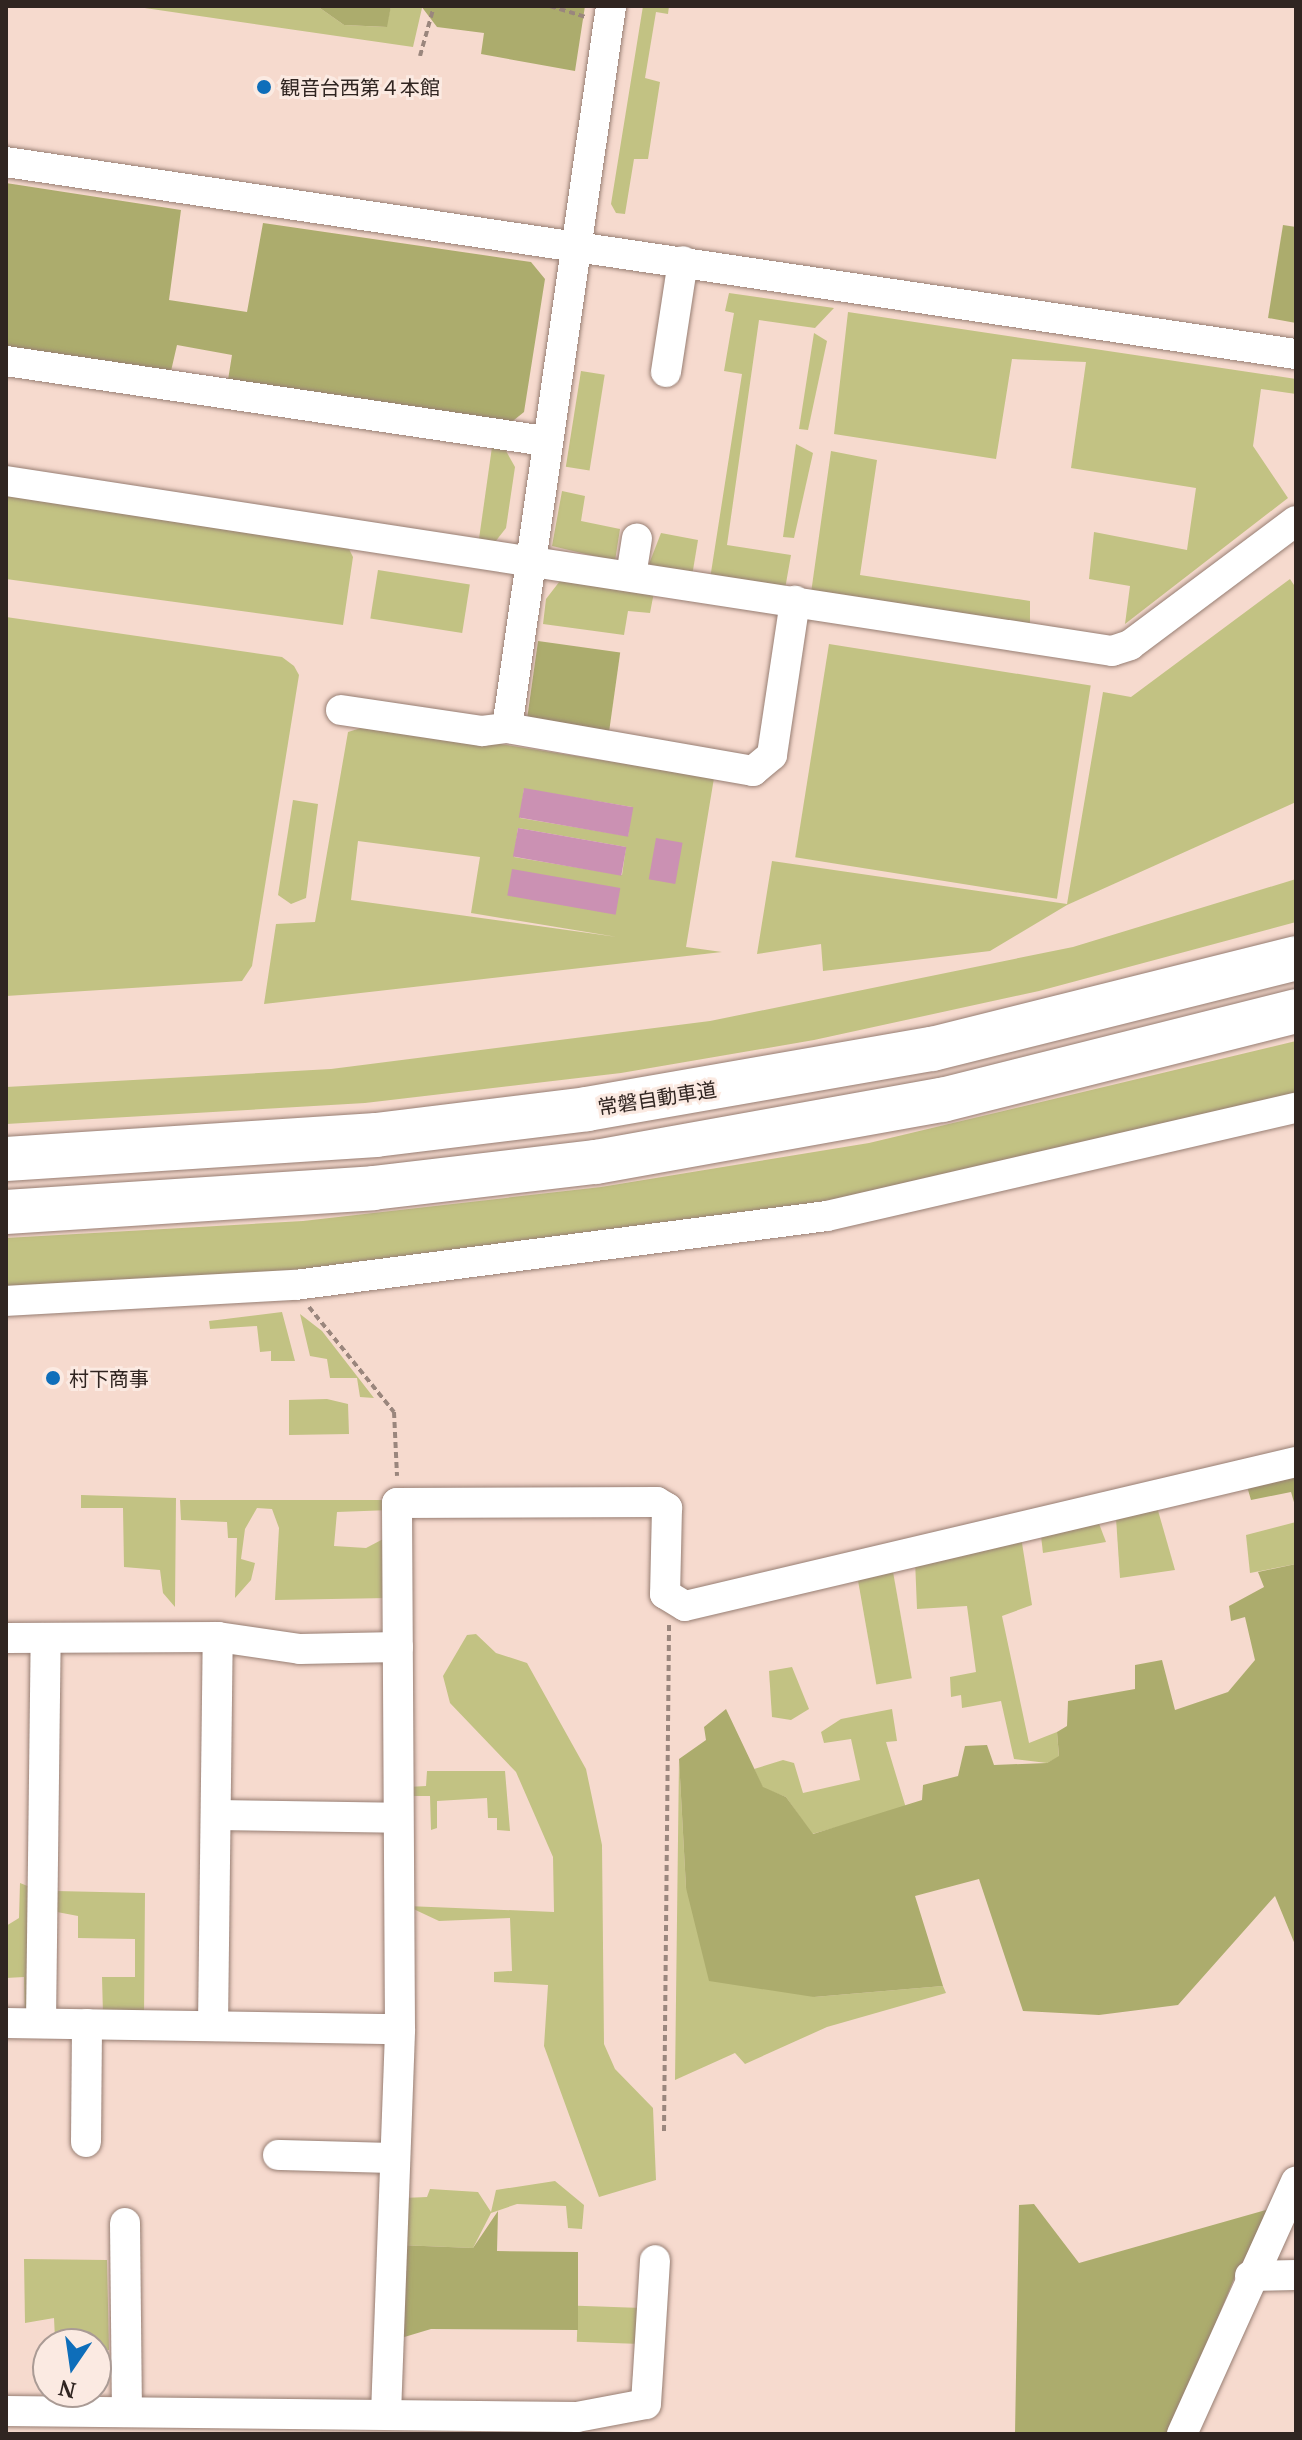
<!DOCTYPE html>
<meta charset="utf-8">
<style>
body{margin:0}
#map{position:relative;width:1302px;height:2440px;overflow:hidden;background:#f6dace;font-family:"PT Serif","Noto Sans JP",serif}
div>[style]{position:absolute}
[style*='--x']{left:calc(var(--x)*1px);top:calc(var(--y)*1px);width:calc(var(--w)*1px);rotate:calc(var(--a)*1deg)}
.green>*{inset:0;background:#c2c283;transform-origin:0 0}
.forest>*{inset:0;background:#acac6d;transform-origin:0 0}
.water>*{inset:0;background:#cb91b3;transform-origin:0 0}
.path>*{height:4px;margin-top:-2px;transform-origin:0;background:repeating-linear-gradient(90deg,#9a867d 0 6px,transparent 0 10px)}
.roads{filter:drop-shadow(0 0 2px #977e73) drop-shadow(0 0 2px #977e73)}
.minor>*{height:30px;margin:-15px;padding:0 15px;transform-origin:15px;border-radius:15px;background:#fff}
.highway>*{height:44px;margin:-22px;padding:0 22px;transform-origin:22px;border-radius:22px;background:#fff}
.dots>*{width:22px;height:22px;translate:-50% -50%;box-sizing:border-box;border:4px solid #fbeae2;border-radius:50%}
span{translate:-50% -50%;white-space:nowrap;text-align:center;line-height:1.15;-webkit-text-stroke:6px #fbeae2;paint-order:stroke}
.poi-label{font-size:20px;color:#302521}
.left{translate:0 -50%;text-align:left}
.street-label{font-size:20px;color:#302521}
.frame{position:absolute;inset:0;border:8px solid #302521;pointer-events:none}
.north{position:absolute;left:32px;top:2328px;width:80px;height:80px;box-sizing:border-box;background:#fbeae2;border:2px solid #aa9b95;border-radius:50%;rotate:193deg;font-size:22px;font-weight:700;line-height:32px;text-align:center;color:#302521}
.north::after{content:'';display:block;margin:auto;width:28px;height:36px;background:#0e6eba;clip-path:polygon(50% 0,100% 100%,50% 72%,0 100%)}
</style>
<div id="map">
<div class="green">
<i style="clip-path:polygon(131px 6px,317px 6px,344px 25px,386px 27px,391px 6px,422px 8px,413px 47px)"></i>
<i style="clip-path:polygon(643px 6px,669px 6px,668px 14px,656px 12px,645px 78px,660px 82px,648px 159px,634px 159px,625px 214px,616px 213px,611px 204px)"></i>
<i style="clip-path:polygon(729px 293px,834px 308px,815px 328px,759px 320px,727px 545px,791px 555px,785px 589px,710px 579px,742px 374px,724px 371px,734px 313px,725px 311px)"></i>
<i style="clip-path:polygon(848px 312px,1296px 379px,1296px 394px,1261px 389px,1253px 446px,1288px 498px,1125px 624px,1130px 586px,1089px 579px,1094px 532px,1187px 550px,1196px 488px,1071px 468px,1086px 362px,1012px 359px,996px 459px,834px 434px)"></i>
<i style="clip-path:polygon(814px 333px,827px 341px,808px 430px,799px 429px)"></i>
<i style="left:581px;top:371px;width:24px;height:97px;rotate:9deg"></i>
<i style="clip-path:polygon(796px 444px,813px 453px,794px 538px,783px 537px)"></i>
<i style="clip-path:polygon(492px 447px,505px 449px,515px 467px,506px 528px,495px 542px,479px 539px)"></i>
<i style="clip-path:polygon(831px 451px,877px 460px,860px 575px,1030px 601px,1030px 626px,811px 593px)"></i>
<i style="clip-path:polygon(562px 491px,585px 496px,581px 521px,620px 529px,615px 561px,552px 546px)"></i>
<i style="clip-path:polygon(6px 495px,348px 547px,353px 557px,343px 625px,6px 579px)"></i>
<i style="clip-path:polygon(661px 533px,698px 540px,692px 576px,649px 564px)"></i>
<i style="left:378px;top:570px;width:93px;height:49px;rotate:9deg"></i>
<i style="clip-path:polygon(563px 577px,654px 592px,650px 613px,628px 611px,624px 635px,543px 624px,546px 599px)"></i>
<i style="clip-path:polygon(1290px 579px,1296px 588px,1296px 802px,1067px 905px,990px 951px,823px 971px,821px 944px,757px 954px,772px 861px,1067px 904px,1103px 692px,1131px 697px)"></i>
<i style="clip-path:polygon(6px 617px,282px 657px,294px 666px,299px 675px,252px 966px,242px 981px,6px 996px)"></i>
<i style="left:829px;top:644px;width:265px;height:216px;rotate:9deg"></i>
<i style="clip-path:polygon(evenodd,374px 724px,714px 778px,686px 947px,722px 952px,264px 1004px,276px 924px,315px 922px,348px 732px,374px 724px,524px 789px,632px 807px,628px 836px,520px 818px,524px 789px,374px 724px,518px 828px,626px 847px,622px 875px,514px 857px,518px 828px,374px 724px,358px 841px,480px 857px,471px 913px,617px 937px,351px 900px,358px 841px)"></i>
<i style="clip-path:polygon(293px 800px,318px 804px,306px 898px,291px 904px,278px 895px)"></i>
<i style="clip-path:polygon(1296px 879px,1296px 922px,1039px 991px,814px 1040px,621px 1073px,365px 1103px,6px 1124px,6px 1087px,331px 1069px,710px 1021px,1073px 947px)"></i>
<i style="clip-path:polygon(1296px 1041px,1296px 1093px,878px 1192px,594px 1240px,238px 1279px,6px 1288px,6px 1238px,303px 1221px,601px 1187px,869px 1143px)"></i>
<i style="clip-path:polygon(282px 1312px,295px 1361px,271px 1361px,271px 1351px,260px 1352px,257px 1326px,210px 1329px,209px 1321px)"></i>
<i style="clip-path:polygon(300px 1314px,322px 1331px,374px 1398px,360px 1397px,357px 1378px,330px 1378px,327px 1359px,310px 1356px)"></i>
<i style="clip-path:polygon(327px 1399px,348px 1404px,349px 1434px,289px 1435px,289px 1400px)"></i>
<i style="clip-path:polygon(81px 1495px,176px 1498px,175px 1607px,163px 1593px,160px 1570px,124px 1567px,123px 1508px,81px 1508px)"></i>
<i style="clip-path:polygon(180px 1500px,391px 1500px,391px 1510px,337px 1512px,334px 1546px,366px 1548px,389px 1536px,388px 1598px,275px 1600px,279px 1528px,272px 1509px,257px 1508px,245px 1529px,241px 1559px,255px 1563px,251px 1580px,235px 1598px,237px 1538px,228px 1538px,227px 1522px,181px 1520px)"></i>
<i style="clip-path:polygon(1157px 1507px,1175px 1570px,1120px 1578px,1116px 1518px)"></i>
<i style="clip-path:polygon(1098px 1521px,1106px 1542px,1043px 1553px,1041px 1536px)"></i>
<i style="clip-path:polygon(1296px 1522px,1296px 1564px,1250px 1573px,1246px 1535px)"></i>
<i style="clip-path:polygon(1021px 1537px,1032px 1605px,1002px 1616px,1029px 1743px,1057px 1732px,1059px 1757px,1047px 1763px,1014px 1759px,1001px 1701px,962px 1708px,961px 1695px,951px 1697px,950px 1677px,976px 1672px,967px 1606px,917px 1609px,915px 1560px)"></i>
<i style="left:892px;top:1566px;width:114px;height:36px;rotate:80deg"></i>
<i style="clip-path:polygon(476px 1634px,496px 1653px,527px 1663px,586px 1769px,602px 1845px,604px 2044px,615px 2069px,653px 2108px,656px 2180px,599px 2197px,544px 2046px,548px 1985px,494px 1982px,494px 1972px,512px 1971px,510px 1918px,439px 1921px,407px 1906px,554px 1912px,553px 1857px,516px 1772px,450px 1703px,443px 1676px,467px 1635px)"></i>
<i style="clip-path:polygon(792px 1667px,809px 1709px,791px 1720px,772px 1717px,769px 1671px)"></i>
<i style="clip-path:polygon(892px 1709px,897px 1741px,886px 1742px,906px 1808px,812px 1834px,786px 1797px,763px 1788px,754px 1769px,783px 1760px,794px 1763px,803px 1793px,860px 1780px,851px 1739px,824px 1743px,821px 1732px,841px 1719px)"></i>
<i style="clip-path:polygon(679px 1759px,686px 1888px,814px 1997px,943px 1986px,946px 1993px,827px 2027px,745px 2064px,735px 2053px,675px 2080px)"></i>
<i style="clip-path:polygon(427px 1771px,505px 1771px,510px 1831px,497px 1830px,497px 1818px,488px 1818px,487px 1798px,437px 1801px,437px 1828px,431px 1830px,430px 1796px,409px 1796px,408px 1787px,426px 1786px)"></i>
<i style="clip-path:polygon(20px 1883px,30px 1887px,31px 2014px,25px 2015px,24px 1977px,6px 1978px,6px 1926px,19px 1918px)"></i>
<i style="clip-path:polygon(56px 1891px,145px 1893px,144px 2017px,103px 2015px,102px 1977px,135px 1977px,135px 1939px,78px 1938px,78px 1916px,57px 1912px)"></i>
<i style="clip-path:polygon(555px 2181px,584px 2205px,582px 2229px,568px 2228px,566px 2206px,517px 2204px,491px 2213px,473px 2248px,399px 2245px,403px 2198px,427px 2197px,430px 2189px,478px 2192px,491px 2212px,496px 2190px)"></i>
<i style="clip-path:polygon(24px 2259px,107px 2260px,109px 2350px,96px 2350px,96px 2337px,55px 2339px,54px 2318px,25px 2323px)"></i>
<i style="left:642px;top:2308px;width:36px;height:64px;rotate:92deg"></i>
</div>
<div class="forest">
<i style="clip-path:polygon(317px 6px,391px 6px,387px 27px,344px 25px)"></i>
<i style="clip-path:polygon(421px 6px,585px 6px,575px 71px,481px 54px,484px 33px,437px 27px)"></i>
<i style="clip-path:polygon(6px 183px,181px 210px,169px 300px,247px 312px,263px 223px,531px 262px,545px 279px,524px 412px,509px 424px,228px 380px,232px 355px,177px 345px,171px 371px,6px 346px)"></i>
<i style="clip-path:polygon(1283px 225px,1296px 227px,1296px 323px,1268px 318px)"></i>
<i style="left:538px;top:641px;width:83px;height:86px;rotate:8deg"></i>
<i style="clip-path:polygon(1296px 1471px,1296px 1509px,1291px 1492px,1251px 1500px,1246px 1483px)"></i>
<i style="clip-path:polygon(1296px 1564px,1296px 1947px,1275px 1896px,1178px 2005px,1099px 2015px,1023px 2011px,979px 1879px,915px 1896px,943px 1986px,814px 1997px,709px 1981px,686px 1888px,679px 1759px,706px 1740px,704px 1727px,726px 1709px,763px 1787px,786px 1797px,813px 1834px,922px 1800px,923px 1785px,958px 1776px,965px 1746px,987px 1745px,994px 1765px,1047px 1763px,1059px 1756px,1057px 1732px,1067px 1726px,1068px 1701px,1135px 1689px,1135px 1665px,1162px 1660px,1175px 1710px,1228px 1692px,1255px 1660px,1245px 1617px,1231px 1621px,1229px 1606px,1264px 1587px,1258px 1572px)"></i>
<i style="clip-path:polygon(1034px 2204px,1079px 2263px,1273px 2208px,1236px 2274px,1170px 2434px,1015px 2434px,1019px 2205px)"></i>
<i style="clip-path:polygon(498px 2211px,497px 2251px,578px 2252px,578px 2330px,431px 2329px,401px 2338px,399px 2245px,473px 2248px)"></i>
</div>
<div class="water">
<i style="left:524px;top:788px;width:111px;height:30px;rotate:10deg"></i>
<i style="left:518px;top:828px;width:110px;height:29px;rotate:10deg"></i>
<i style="left:656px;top:838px;width:27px;height:42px;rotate:10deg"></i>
<i style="left:512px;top:869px;width:110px;height:27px;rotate:10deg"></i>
</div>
<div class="path">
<i style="--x:550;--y:6;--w:37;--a:17"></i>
<i style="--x:420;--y:56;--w:52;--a:-74.4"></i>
<i style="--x:309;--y:1307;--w:135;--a:51"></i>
<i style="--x:394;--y:1412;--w:64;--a:87.3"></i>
<i style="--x:664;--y:2131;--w:506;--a:-89.43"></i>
</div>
<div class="roads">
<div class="minor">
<i style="--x:6;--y:162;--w:1304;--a:8.47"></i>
<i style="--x:6;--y:361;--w:545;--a:8.44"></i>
<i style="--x:666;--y:372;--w:112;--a:-81.3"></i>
<i style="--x:6;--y:481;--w:1119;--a:8.74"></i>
<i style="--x:1112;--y:651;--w:19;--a:-18"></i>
<i style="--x:1130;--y:645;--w:207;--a:-36.8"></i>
<i style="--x:631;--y:576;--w:38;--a:-81"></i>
<i style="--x:341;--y:710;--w:143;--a:8.5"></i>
<i style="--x:482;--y:731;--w:25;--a:-7"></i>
<i style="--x:507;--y:728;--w:250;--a:9.9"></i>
<i style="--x:753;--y:771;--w:25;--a:-40"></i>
<i style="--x:772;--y:755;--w:156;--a:-81.5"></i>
<i style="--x:507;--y:728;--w:729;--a:-81.8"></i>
<i style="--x:6;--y:1301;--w:289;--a:-3.2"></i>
<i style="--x:295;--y:1285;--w:536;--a:-7.39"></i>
<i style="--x:827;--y:1216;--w:481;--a:-13"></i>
<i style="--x:6;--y:1638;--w:212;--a:-0.3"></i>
<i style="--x:218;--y:1637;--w:83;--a:8.3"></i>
<i style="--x:300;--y:1649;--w:98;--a:-1.2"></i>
<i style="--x:216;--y:1815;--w:182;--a:0.9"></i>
<i style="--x:6;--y:2023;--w:394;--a:0.9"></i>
<i style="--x:41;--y:2023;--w:385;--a:-89.3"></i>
<i style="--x:213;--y:2026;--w:389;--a:-89.3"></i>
<i style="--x:86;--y:2142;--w:118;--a:-89.5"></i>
<i style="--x:278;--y:2155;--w:117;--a:1.5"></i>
<i style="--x:125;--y:2223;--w:189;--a:89.4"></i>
<i style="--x:1250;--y:2276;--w:46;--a:-1.2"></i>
<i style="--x:6;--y:2411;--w:571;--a:0.6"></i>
<i style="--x:577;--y:2417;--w:70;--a:-10.7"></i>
<i style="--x:646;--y:2404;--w:144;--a:-86.4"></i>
<i style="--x:386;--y:2414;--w:385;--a:-87.9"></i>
<i style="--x:400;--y:2029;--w:526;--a:-90.33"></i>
<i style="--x:397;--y:1503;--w:260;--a:-0.2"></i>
<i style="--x:657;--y:1502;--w:12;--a:31"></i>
<i style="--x:667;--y:1508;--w:86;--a:91.3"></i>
<i style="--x:665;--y:1594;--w:23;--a:31"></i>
<i style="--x:685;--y:1606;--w:628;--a:-13.26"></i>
<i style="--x:1182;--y:2434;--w:277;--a:-65.7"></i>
</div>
<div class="highway">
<i style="--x:6;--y:1159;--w:371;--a:-3.7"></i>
<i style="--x:376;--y:1135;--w:213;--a:-7"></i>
<i style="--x:587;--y:1109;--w:350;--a:-9.9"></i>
<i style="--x:932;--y:1049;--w:375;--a:-14"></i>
<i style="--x:6;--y:1212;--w:368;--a:-3.7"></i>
<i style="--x:373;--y:1188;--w:225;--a:-6.7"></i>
<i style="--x:596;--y:1162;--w:352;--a:-10.2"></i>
<i style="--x:942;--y:1100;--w:365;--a:-14.1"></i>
</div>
</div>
<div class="dots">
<i style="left:264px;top:87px;background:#0e6eba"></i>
<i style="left:53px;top:1378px;background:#0e6eba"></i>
</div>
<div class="poi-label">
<span class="left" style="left:280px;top:87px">観音台西第４本館</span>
<span class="left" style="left:69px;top:1378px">村下商事</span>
</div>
<div class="street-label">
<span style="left:657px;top:1098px;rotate:-9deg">常磐自動車道</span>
</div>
<div class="frame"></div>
<div class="north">N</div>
</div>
